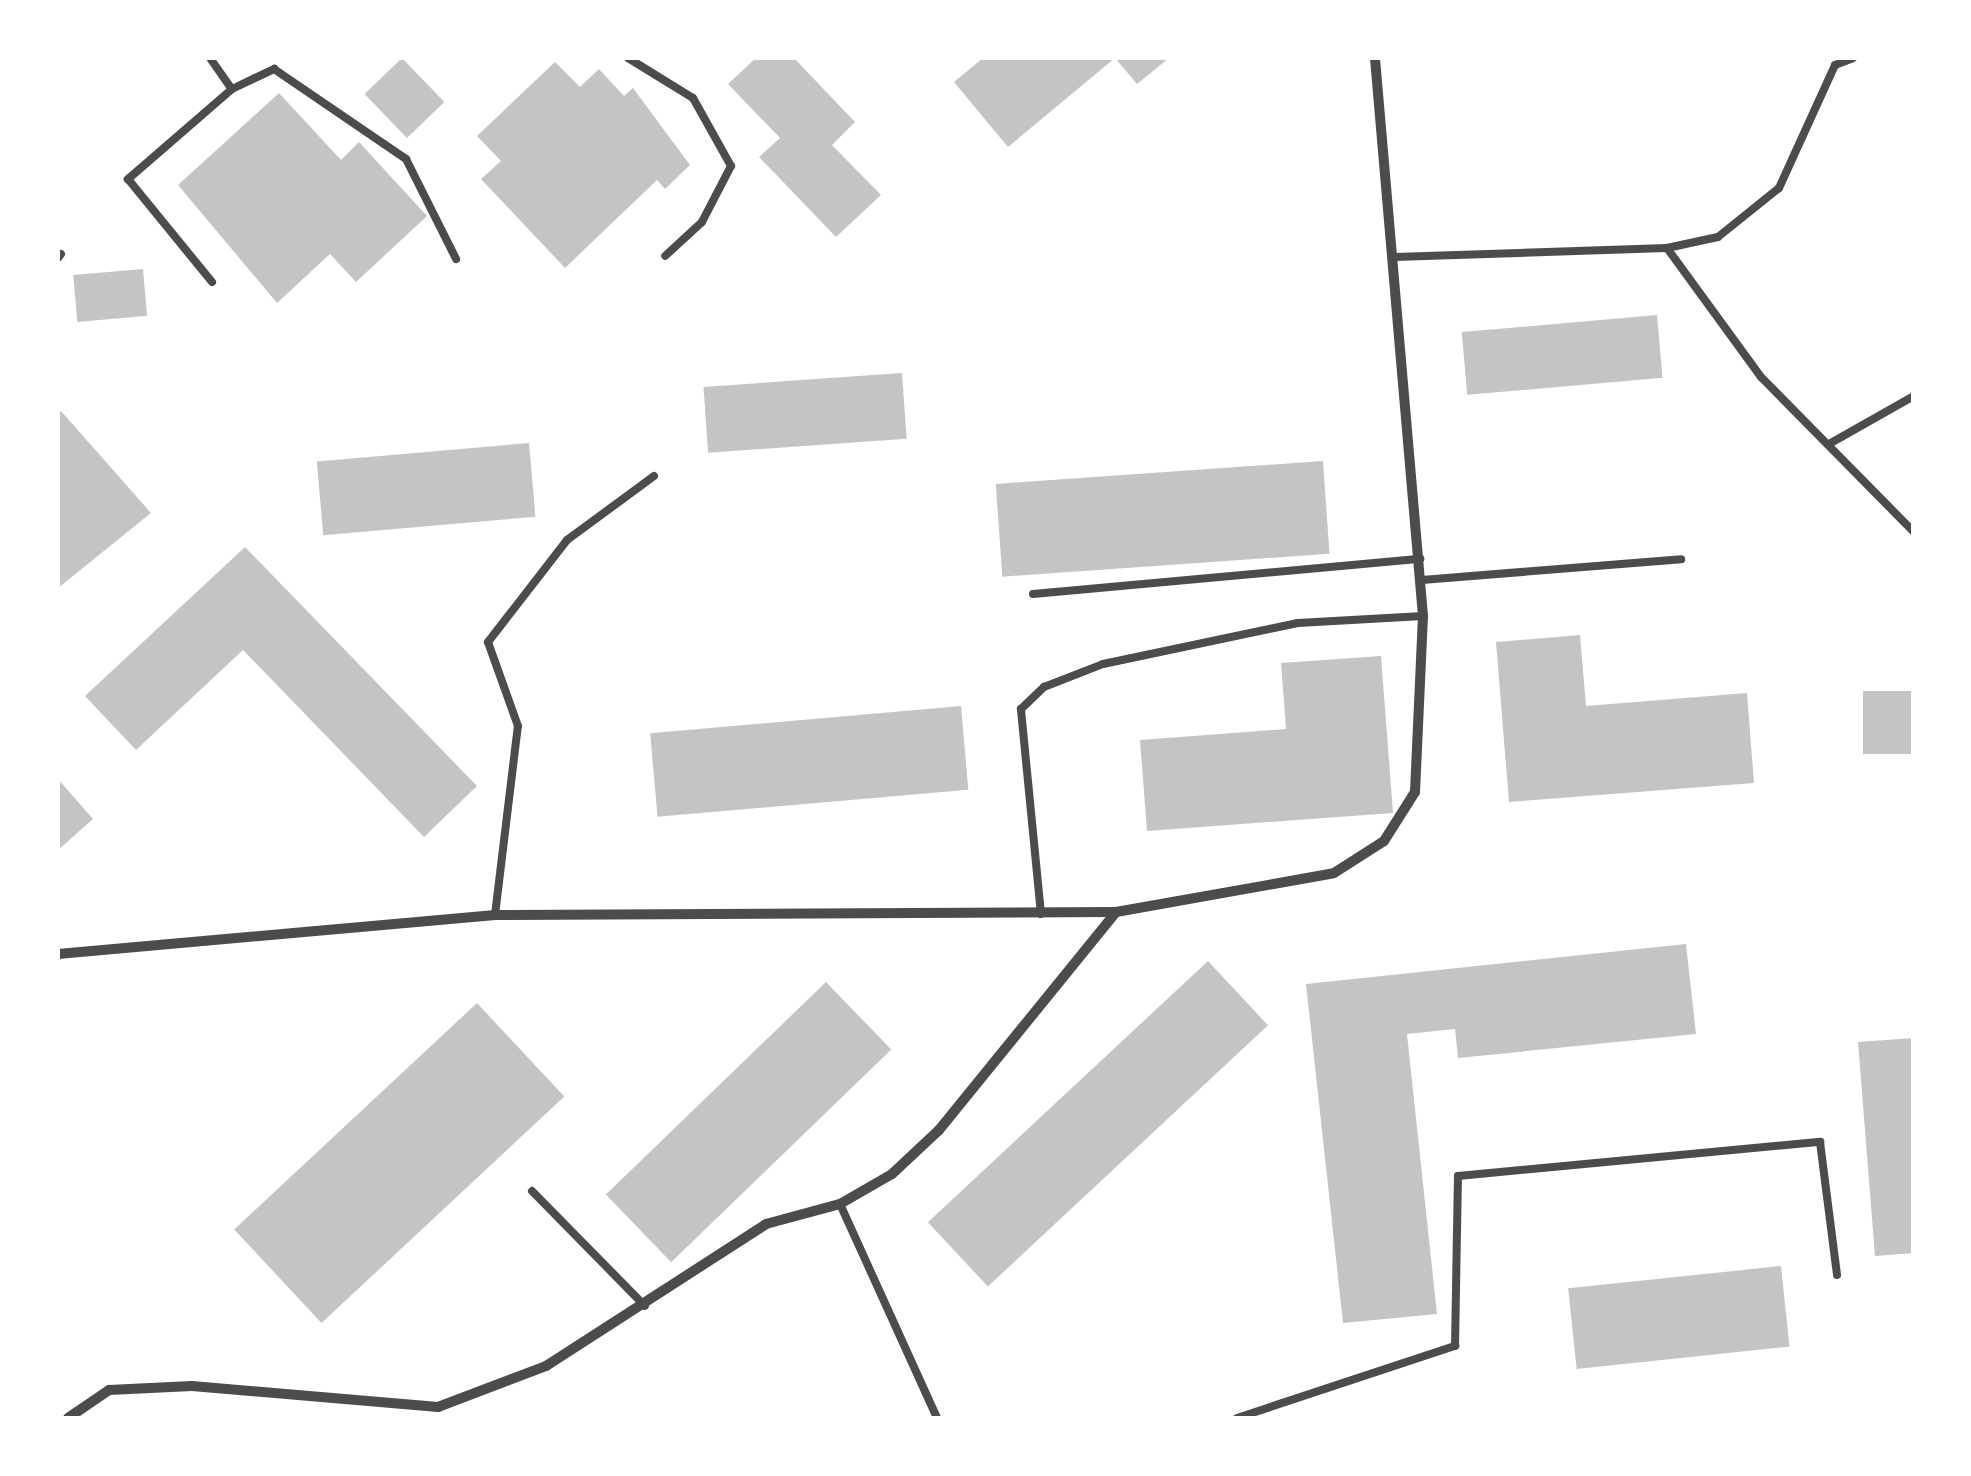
<!DOCTYPE html>
<style>
body{margin:0}
#map{position:relative;width:1971px;height:1476px;overflow:hidden;background:#fff;font-family:"Fira Sans",sans-serif}
div>[style]{position:absolute}
[style*='--x']{left:calc(var(--x)*1px);top:calc(var(--y)*1px);width:calc(var(--w)*1px);rotate:calc(var(--a)*1deg)}
.building>*{inset:0;background:#c4c4c4;transform-origin:0 0}
.service>*{height:8px;margin:-4px;padding:0 4px;transform-origin:4px;border-radius:4px;background:#4c4c4c}
.minor>*{height:10px;margin:-5px;padding:0 5px;transform-origin:5px;border-radius:5px;background:#4c4c4c}
span{translate:-50% -50%;white-space:nowrap;text-align:center;line-height:1.15;-webkit-text-stroke:10px #fff;paint-order:stroke}
.frame{position:absolute;inset:0;border:60px solid #fff;pointer-events:none}
</style>
<div id="map">
<div class="building">
<i style="left:402px;top:58px;width:61px;height:52px;rotate:46deg"></i>
<i style="clip-path:polygon(756px 58px,794px 58px,855px 122px,832px 145px,881px 195px,836px 237px,759px 157px,780px 138px,728px 84px)"></i>
<i style="clip-path:polygon(983px 58px,1115px 58px,1008px 147px,954px 82px)"></i>
<i style="clip-path:polygon(1115px 58px,1169px 58px,1137px 84px)"></i>
<i style="clip-path:polygon(555px 62px,580px 87px,599px 69px,624px 96px,633px 88px,690px 165px,665px 189px,657px 180px,565px 268px,481px 179px,501px 161px,477px 136px)"></i>
<i style="clip-path:polygon(279px 93px,341px 160px,359px 142px,427px 216px,356px 282px,330px 254px,277px 303px,178px 185px)"></i>
<i style="left:143px;top:269px;width:47px;height:70px;rotate:85deg"></i>
<i style="left:1657px;top:315px;width:63px;height:196px;rotate:85deg"></i>
<i style="left:902px;top:373px;width:66px;height:199px;rotate:86deg"></i>
<i style="clip-path:polygon(61px 411px,151px 513px,58px 588px,58px 414px)"></i>
<i style="left:529px;top:443px;width:74px;height:213px;rotate:85deg"></i>
<i style="left:1323px;top:461px;width:93px;height:328px;rotate:86deg"></i>
<i style="clip-path:polygon(245px 547px,477px 786px,424px 837px,243px 650px,136px 750px,85px 696px)"></i>
<i style="clip-path:polygon(1580px 635px,1586px 706px,1747px 693px,1754px 783px,1509px 802px,1496px 642px)"></i>
<i style="clip-path:polygon(1381px 656px,1393px 813px,1147px 831px,1140px 740px,1286px 729px,1281px 663px)"></i>
<i style="left:1914px;top:691px;width:63px;height:51px;rotate:90deg"></i>
<i style="left:961px;top:706px;width:84px;height:312px;rotate:85deg"></i>
<i style="clip-path:polygon(58px 779px,93px 819px,58px 850px)"></i>
<i style="clip-path:polygon(1686px 944px,1696px 1034px,1458px 1058px,1455px 1029px,1407px 1034px,1437px 1314px,1343px 1323px,1306px 984px)"></i>
<i style="left:1208px;top:961px;width:88px;height:383px;rotate:47deg"></i>
<i style="left:826px;top:982px;width:94px;height:306px;rotate:46deg"></i>
<i style="left:477px;top:1003px;width:128px;height:332px;rotate:47deg"></i>
<i style="clip-path:polygon(1914px 1038px,1914px 1253px,1875px 1256px,1858px 1042px)"></i>
<i style="left:1781px;top:1266px;width:81px;height:214px;rotate:84deg"></i>
</div>
<div class="service">
<i style="--x:210;--y:58;--w:38;--a:55"></i>
<i style="--x:232;--y:89;--w:138;--a:139.1"></i>
<i style="--x:128;--y:179;--w:133;--a:50.8"></i>
<i style="--x:628;--y:58;--w:76;--a:31.6"></i>
<i style="--x:693;--y:98;--w:78;--a:60.8"></i>
<i style="--x:731;--y:166;--w:63;--a:117.4"></i>
<i style="--x:702;--y:222;--w:50;--a:137.4"></i>
<i style="--x:232;--y:89;--w:47;--a:-25.5"></i>
<i style="--x:274;--y:69;--w:160;--a:34.3"></i>
<i style="--x:406;--y:159;--w:112;--a:63.4"></i>
<i style="--x:1667;--y:248;--w:52;--a:-12.2"></i>
<i style="--x:1718;--y:237;--w:78;--a:-38.8"></i>
<i style="--x:1779;--y:188;--w:135;--a:-65.5"></i>
<i style="--x:1835;--y:65;--w:19;--a:-21"></i>
<i style="--x:1395;--y:257;--w:272;--a:-1.9"></i>
<i style="--x:1667;--y:248;--w:160;--a:53.9"></i>
<i style="--x:1761;--y:377;--w:218;--a:45.4"></i>
<i style="--x:58;--y:258;--w:5;--a:-53"></i>
<i style="--x:1829;--y:444;--w:98;--a:-29.5"></i>
<i style="--x:1422;--y:580;--w:260;--a:-4.6"></i>
<i style="--x:1033;--y:594;--w:389;--a:-5.2"></i>
<i style="--x:1041;--y:914;--w:206;--a:-95.6"></i>
<i style="--x:1021;--y:709;--w:32;--a:-44"></i>
<i style="--x:1044;--y:687;--w:63;--a:-21.3"></i>
<i style="--x:1103;--y:664;--w:199;--a:-11.9"></i>
<i style="--x:1298;--y:623;--w:125;--a:-3.2"></i>
<i style="--x:495;--y:915;--w:190;--a:-83.1"></i>
<i style="--x:518;--y:726;--w:89;--a:-109.7"></i>
<i style="--x:488;--y:642;--w:129;--a:-52.2"></i>
<i style="--x:567;--y:540;--w:108;--a:-36.3"></i>
<i style="--x:532;--y:1191;--w:161;--a:45.5"></i>
<i style="--x:840;--y:1204;--w:235;--a:65.6"></i>
<i style="--x:1237;--y:1418;--w:230;--a:-18.3"></i>
<i style="--x:1455;--y:1346;--w:170;--a:-89"></i>
<i style="--x:1458;--y:1176;--w:364;--a:-5.4"></i>
<i style="--x:1820;--y:1142;--w:134;--a:82.7"></i>
</div>
<div class="minor">
<i style="--x:58;--y:954;--w:439;--a:-5.1"></i>
<i style="--x:495;--y:915;--w:621;--a:-0.28"></i>
<i style="--x:1116;--y:912;--w:221;--a:-10.1"></i>
<i style="--x:1334;--y:873;--w:59;--a:-32.6"></i>
<i style="--x:1384;--y:841;--w:58;--a:-57.7"></i>
<i style="--x:1415;--y:792;--w:176;--a:-87.4"></i>
<i style="--x:1423;--y:616;--w:560;--a:-94.92"></i>
<i style="--x:68;--y:1418;--w:50;--a:-34.3"></i>
<i style="--x:109;--y:1390;--w:83;--a:-2.8"></i>
<i style="--x:192;--y:1386;--w:247;--a:4.9"></i>
<i style="--x:438;--y:1407;--w:116;--a:-20.8"></i>
<i style="--x:546;--y:1366;--w:262;--a:-32.8"></i>
<i style="--x:766;--y:1224;--w:77;--a:-15.1"></i>
<i style="--x:840;--y:1204;--w:60;--a:-30"></i>
<i style="--x:892;--y:1174;--w:64;--a:-43.1"></i>
<i style="--x:939;--y:1130;--w:281;--a:-50.9"></i>
</div>
<div class="frame"></div>
</div>
